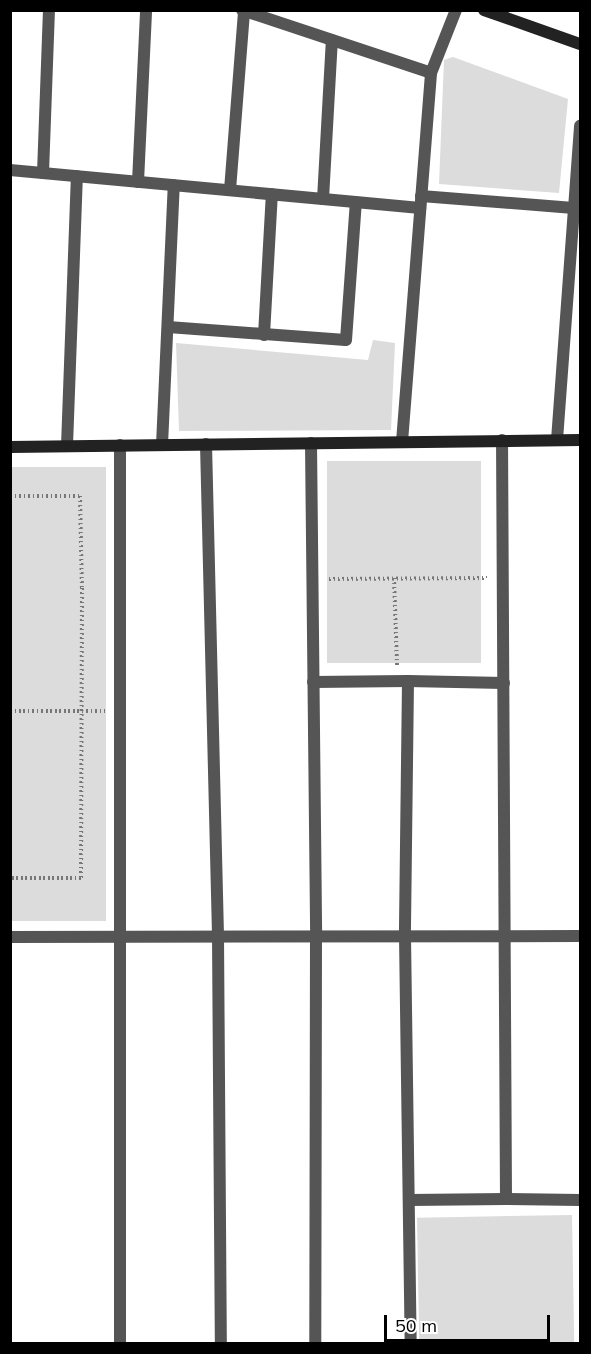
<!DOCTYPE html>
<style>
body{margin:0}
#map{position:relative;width:591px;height:1354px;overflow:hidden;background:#fff;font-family:Mulish,sans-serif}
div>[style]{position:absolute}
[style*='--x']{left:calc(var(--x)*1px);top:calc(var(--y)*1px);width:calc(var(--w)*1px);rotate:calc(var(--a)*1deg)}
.green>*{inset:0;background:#dcdcdc;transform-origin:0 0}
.path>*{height:4px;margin-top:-2px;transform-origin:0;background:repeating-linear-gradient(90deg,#777 0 1.5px,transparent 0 4.5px)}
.street>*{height:12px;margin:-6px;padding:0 6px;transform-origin:6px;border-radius:6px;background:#555}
.secondary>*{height:12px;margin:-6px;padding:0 6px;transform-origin:6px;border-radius:6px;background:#222}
span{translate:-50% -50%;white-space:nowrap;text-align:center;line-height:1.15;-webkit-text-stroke:4.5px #fff;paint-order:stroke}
.frame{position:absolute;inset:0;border:12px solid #000;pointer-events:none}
.scale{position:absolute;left:384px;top:1315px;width:166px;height:27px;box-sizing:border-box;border:3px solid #000;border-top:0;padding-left:8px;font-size:18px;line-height:21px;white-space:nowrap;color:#000;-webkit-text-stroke:4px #fff;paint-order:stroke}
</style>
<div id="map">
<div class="green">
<i style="clip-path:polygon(453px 57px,568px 99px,559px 193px,439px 184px,444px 60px)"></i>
<i style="clip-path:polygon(373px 340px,395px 343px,391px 430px,179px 431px,176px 343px,368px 360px)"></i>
<i style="left:327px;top:461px;width:154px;height:202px"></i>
<i style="left:10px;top:467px;width:96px;height:454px"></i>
<i style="left:572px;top:1215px;width:128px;height:155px;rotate:89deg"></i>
</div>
<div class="path">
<i style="--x:10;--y:496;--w:70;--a:0"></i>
<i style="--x:80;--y:496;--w:92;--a:88.8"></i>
<i style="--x:82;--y:588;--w:290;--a:90.2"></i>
<i style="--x:81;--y:878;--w:71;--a:180"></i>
<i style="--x:394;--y:578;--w:87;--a:88"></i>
<i style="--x:329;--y:579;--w:158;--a:-0.4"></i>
<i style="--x:10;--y:711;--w:95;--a:0"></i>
</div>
<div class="street">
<i style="--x:242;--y:10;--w:199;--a:18.4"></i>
<i style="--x:10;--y:170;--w:412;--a:5.3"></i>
<i style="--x:43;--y:173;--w:163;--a:-87.9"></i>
<i style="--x:138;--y:182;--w:172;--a:-87.3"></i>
<i style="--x:230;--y:190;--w:180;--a:-85.5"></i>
<i style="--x:421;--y:196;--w:153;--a:4.5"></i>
<i style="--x:323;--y:199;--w:159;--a:-86.8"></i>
<i style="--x:168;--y:327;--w:178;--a:4.2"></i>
<i style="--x:346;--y:340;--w:138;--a:-85.9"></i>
<i style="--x:264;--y:335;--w:141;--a:-86.8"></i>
<i style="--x:557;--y:440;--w:315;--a:-85.8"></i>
<i style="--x:402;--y:442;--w:370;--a:-85.5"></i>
<i style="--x:431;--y:73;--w:68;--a:-68.4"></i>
<i style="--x:311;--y:443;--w:493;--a:89.4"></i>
<i style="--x:316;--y:936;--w:408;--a:90.1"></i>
<i style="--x:206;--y:444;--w:492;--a:88.6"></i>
<i style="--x:218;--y:936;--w:408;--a:89.6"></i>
<i style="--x:120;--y:445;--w:899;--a:90"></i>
<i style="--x:162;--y:445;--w:260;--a:-87.4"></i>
<i style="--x:67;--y:446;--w:270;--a:-87.9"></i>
<i style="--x:408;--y:681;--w:96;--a:1.2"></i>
<i style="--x:313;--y:682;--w:95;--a:-0.6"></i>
<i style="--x:408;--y:681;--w:255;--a:90.7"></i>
<i style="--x:405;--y:936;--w:408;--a:89.2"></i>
<i style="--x:10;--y:937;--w:570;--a:-0.1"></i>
<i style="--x:506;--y:1199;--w:74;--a:0.8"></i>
<i style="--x:409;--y:1200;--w:97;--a:-0.6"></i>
<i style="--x:506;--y:1199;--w:759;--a:-90.3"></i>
</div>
<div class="secondary">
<i style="--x:484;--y:10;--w:102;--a:19.5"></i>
<i style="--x:10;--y:447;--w:570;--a:-0.7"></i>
</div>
<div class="frame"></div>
<div class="scale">50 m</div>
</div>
